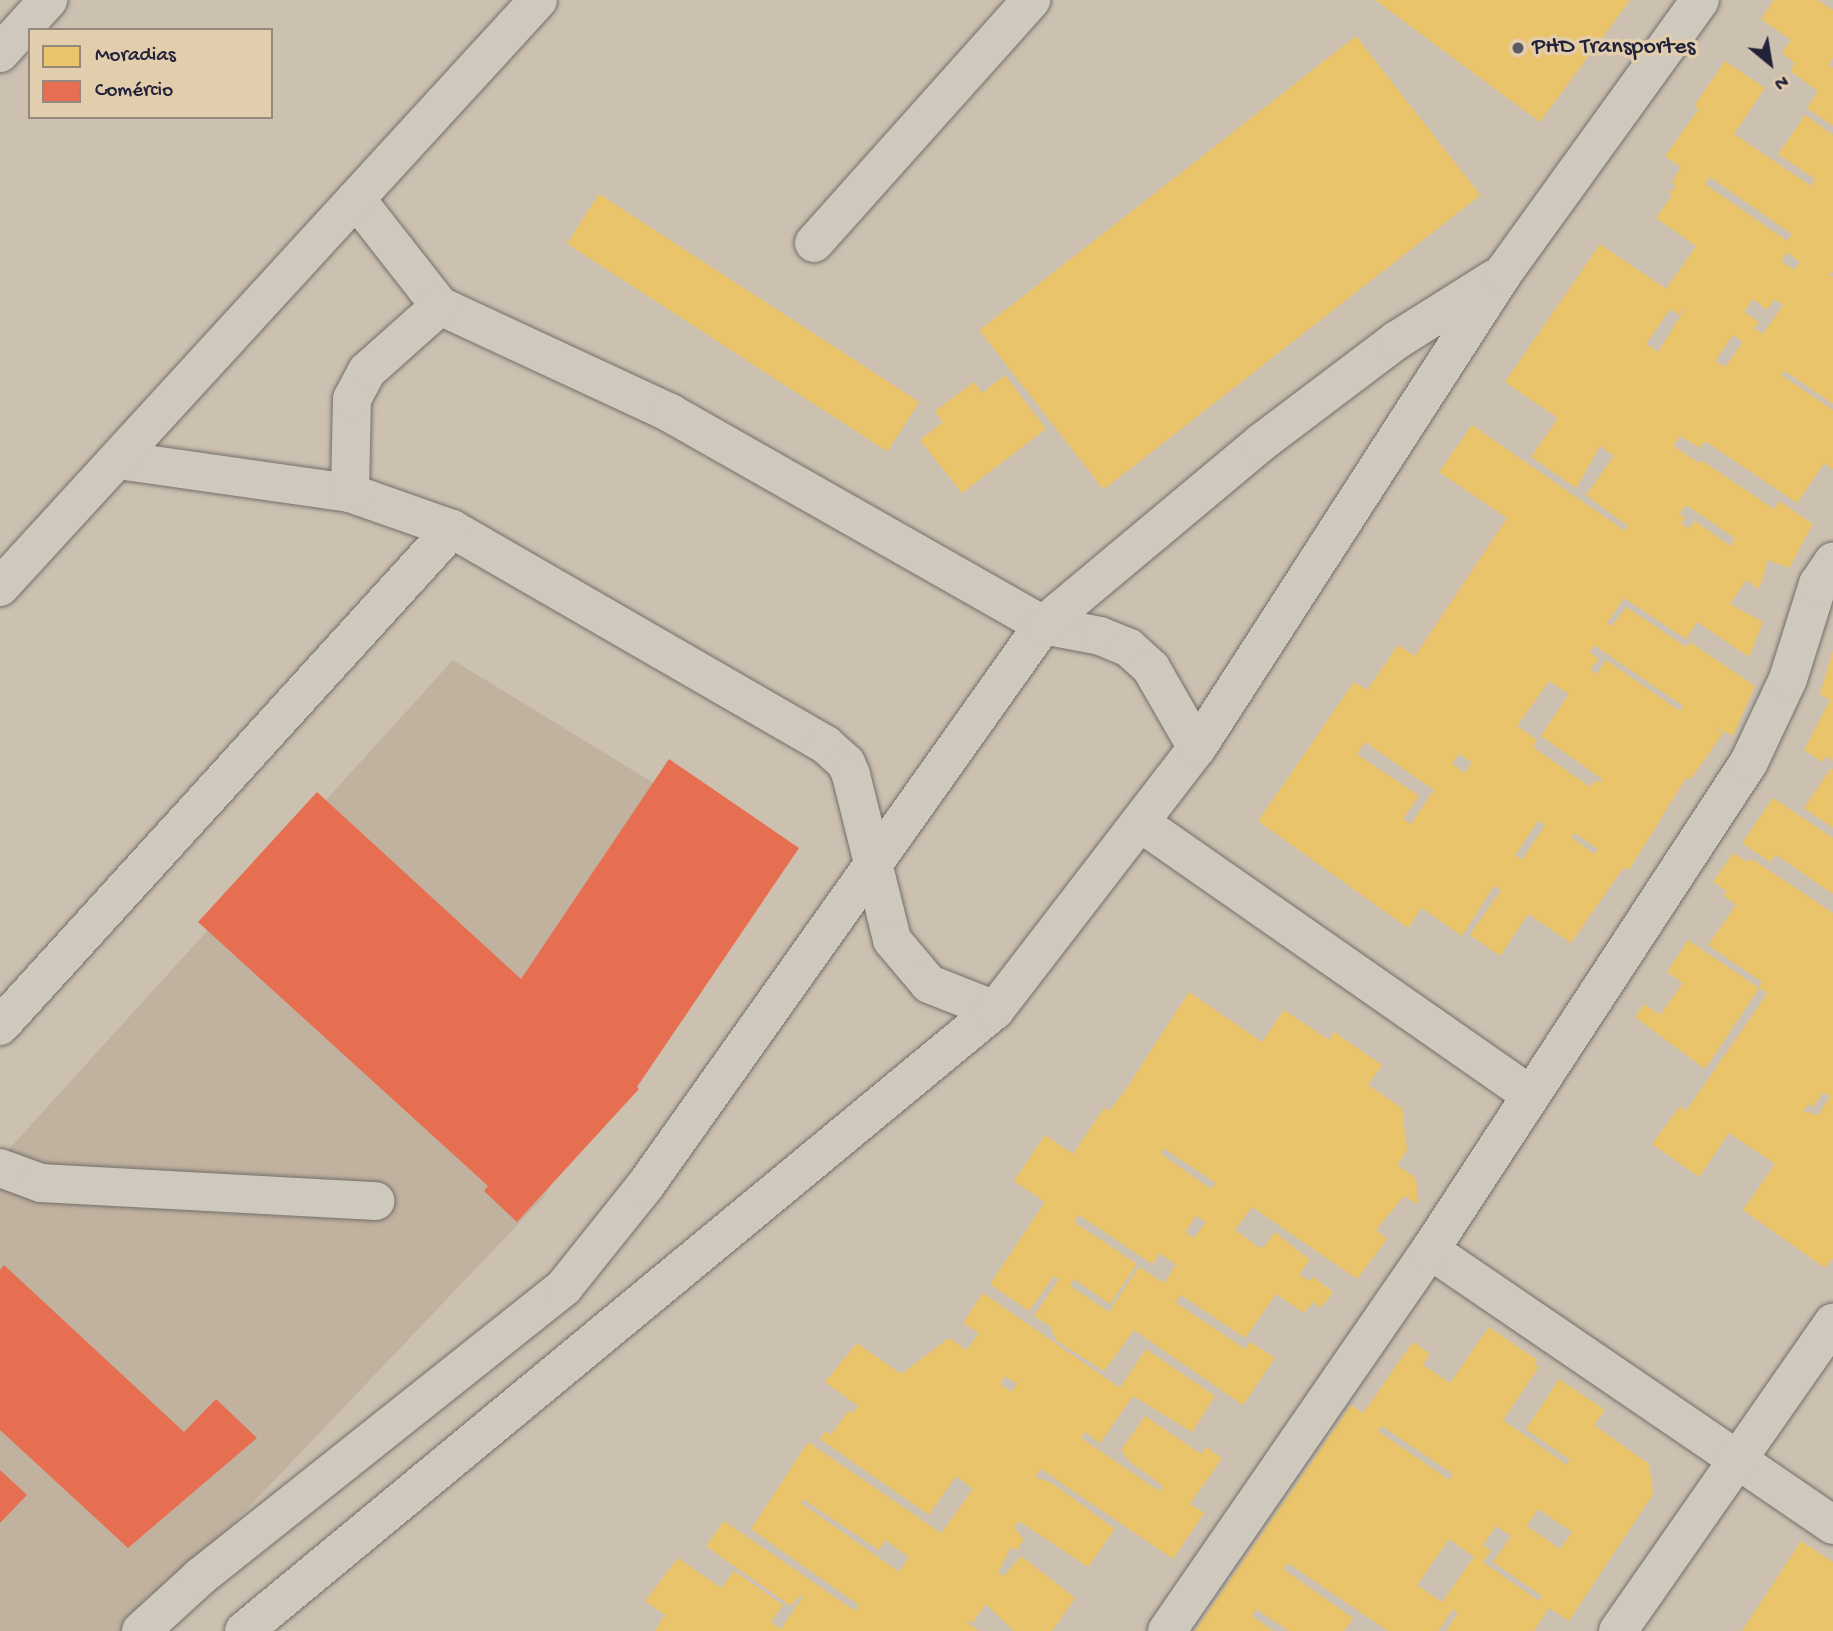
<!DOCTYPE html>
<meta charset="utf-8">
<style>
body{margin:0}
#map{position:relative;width:1833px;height:1631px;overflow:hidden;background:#ccc1b0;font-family:"Gochi Hand",sans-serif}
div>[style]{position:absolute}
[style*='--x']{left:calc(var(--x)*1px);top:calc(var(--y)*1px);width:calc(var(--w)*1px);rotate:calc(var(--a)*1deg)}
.built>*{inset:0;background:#c0b29f}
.homes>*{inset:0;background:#e9c46a;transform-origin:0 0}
.shops>*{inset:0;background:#e76f51}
.roads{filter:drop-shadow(0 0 2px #736e6b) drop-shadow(0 0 2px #736e6b)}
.minor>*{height:38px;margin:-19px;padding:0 19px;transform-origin:19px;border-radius:19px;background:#cfc8bc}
.highway>*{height:38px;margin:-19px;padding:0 19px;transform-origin:19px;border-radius:19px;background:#cfc8bc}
.dots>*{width:19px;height:19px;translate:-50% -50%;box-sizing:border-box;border:4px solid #e2cdac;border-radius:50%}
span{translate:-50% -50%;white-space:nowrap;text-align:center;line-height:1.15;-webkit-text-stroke:7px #e2cdac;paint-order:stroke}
.poi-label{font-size:24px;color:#22223b}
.left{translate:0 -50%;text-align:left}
.legend{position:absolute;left:28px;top:28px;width:245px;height:91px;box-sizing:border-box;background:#e2cdac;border:2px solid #95897f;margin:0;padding:9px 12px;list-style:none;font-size:21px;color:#22223b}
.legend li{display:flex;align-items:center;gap:14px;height:35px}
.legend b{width:35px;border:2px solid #95897f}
.north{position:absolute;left:1735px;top:28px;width:70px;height:70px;-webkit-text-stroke:5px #e2cdac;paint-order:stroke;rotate:150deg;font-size:19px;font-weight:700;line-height:28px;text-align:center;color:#22223b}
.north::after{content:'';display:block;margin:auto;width:24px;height:32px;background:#22223b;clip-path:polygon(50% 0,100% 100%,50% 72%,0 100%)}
</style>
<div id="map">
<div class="built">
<i style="clip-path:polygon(453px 660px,763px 850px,543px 1198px,131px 1631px,0 1631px,0 1159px)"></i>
</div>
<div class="homes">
<i style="clip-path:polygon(1375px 0,1630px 0,1540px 122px)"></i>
<i style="clip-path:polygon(1774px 0,1818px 0,1833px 10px,1833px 58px,1828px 65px,1833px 68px,1833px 126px,1807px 108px,1818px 91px,1790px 71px,1795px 63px,1782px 53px,1791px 40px,1761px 19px)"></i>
<i style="left:1356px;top:36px;width:202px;height:478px;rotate:52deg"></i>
<i style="clip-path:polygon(evenodd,1725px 61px,1765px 88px,1734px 134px,1811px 186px,1815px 179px,1778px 154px,1805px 115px,1833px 135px,1833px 272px,1829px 274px,1833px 277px,1833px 404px,1785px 371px,1781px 375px,1833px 410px,1833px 470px,1824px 463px,1797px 503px,1705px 441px,1700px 448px,1680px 436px,1673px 446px,1699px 463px,1701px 460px,1774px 509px,1779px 501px,1813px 524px,1789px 568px,1768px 560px,1759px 589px,1746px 580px,1730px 604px,1763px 622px,1749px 657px,1697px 622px,1686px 639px,1624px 598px,1607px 623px,1612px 626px,1626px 607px,1686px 647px,1690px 642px,1755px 686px,1733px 736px,1714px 727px,1723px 733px,1691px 779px,1686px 778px,1629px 870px,1624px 867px,1571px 943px,1528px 914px,1500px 956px,1470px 935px,1501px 890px,1494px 886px,1462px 936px,1422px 908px,1408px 928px,1258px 821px,1354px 682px,1367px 690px,1398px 645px,1415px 656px,1507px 518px,1439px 472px,1472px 425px,1625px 531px,1628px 526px,1586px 495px,1614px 456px,1600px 446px,1576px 488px,1531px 457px,1558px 418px,1505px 382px,1600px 244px,1666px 289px,1696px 246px,1656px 218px,1672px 195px,1669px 192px,1676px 187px,1672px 182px,1681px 167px,1665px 156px,1699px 109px,1694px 106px,1725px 61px,1710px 177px,1792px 234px,1787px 241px,1705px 184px,1710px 177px,1725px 61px,1787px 252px,1800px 262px,1794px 270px,1781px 261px,1787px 252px,1725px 61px,1753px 299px,1767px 310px,1775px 299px,1783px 305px,1763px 334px,1754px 328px,1759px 322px,1744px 312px,1753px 299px,1725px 61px,1688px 304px,1658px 352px,1646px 344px,1670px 309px,1679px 315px,1688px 304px,1725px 61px,1733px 335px,1743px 342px,1725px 367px,1715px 361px,1733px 335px,1725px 61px,1686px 505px,1735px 538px,1730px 546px,1695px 521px,1689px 529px,1681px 523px,1685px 518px,1679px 514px,1686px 505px,1725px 61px,1594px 645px,1683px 706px,1680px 711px,1606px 660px,1597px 674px,1590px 669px,1599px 659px,1589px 652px,1594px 645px,1725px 61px,1549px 681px,1569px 694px,1541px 736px,1602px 779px,1600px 783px,1595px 780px,1590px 787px,1533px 747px,1537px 740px,1517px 726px,1549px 681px,1725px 61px,1365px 742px,1434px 790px,1411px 824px,1403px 819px,1419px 796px,1357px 754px,1365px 742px,1725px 61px,1459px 754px,1472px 762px,1465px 773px,1452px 764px,1459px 754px,1725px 61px,1538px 821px,1545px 825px,1522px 860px,1515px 855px,1538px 821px,1725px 61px,1574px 833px,1598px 849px,1594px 854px,1571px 837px,1574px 833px)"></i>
<i style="left:599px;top:194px;width:382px;height:59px;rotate:33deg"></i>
<i style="clip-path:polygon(1005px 375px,1046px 429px,962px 493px,920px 440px,943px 422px,935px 411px,974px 382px,982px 393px)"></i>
<i style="clip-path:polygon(1833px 650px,1833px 761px,1826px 756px,1822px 762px,1804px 750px,1830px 700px,1820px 694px)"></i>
<i style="clip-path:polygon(1831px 768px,1833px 770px,1833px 828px,1804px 808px)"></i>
<i style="clip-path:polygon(1773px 798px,1833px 838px,1833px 894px,1776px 855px,1770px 862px,1742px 843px)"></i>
<i style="clip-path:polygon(evenodd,1733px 853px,1747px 862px,1752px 859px,1833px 913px,1833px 1258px,1825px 1268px,1743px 1210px,1775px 1164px,1729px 1133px,1699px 1177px,1652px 1144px,1680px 1106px,1686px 1111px,1767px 994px,1759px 987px,1762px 982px,1708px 945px,1736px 905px,1724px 896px,1727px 891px,1713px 882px,1733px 853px,1823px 1092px,1830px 1097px,1818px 1115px,1803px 1111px,1809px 1104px,1813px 1107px,1823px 1092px)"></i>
<i style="clip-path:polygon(1688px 940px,1759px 988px,1705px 1069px,1635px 1017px,1644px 1004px,1660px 1015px,1683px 983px,1667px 972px)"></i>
<i style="clip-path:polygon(evenodd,1189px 992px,1262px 1042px,1284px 1010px,1329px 1040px,1334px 1032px,1382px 1065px,1368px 1085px,1402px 1108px,1407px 1150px,1397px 1165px,1416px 1178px,1418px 1205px,1404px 1196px,1376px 1230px,1387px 1239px,1357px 1279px,1252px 1207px,1235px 1230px,1258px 1247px,1264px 1247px,1275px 1232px,1310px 1260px,1299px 1274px,1310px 1281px,1313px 1277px,1333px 1292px,1321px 1308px,1313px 1302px,1304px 1313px,1276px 1294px,1245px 1338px,1181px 1295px,1175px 1302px,1245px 1349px,1250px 1342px,1275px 1358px,1243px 1405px,1134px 1330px,1104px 1371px,1057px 1341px,1050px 1326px,1034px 1316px,1059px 1279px,1054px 1276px,1029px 1311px,990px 1284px,1045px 1202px,1014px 1181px,1045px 1135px,1073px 1154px,1104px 1108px,1109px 1111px,1124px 1092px,1189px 992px,1164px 1148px,1181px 1160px,1216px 1183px,1211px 1189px,1161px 1154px,1164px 1148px,1189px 992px,1079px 1215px,1152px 1264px,1160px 1253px,1176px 1265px,1164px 1283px,1139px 1267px,1109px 1312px,1070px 1286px,1074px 1279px,1110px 1304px,1137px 1264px,1074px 1222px,1079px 1215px,1189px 992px,1196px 1216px,1206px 1222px,1194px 1238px,1185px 1232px,1196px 1216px)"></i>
<i style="clip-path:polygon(evenodd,983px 1293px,1120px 1388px,1146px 1349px,1215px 1396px,1192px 1432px,1133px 1396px,1100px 1443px,1085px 1432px,1081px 1438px,1159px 1491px,1163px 1486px,1129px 1461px,1121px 1450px,1145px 1416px,1201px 1454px,1206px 1447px,1222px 1458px,1190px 1504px,1204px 1513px,1173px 1559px,1041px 1469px,1035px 1477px,1052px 1483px,1115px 1529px,1088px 1567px,1019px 1521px,1014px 1528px,1024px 1539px,1016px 1551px,1011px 1547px,998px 1573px,1004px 1576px,1021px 1556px,1075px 1598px,1052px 1631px,1014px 1631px,986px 1604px,972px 1623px,963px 1620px,979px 1631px,655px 1631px,665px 1615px,645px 1601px,678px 1558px,721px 1588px,734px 1571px,783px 1605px,771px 1622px,781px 1629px,803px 1597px,800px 1595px,791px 1606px,706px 1546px,724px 1521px,855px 1611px,859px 1605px,751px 1529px,808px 1442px,941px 1533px,973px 1489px,956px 1476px,929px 1515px,820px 1439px,826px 1431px,831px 1435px,848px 1411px,852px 1413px,858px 1406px,825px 1382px,857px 1343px,901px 1374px,949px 1338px,967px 1350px,979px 1333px,963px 1323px,983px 1293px,1005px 1376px,1017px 1384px,1011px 1392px,1000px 1384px,1005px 1376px,983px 1293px,803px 1499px,879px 1550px,885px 1540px,909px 1557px,899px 1572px,801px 1503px,803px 1499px)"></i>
<i style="clip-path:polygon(evenodd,1489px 1327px,1537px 1360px,1534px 1364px,1539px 1367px,1503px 1420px,1567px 1465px,1570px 1460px,1526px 1429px,1559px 1379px,1605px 1410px,1594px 1425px,1649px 1464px,1653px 1494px,1569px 1621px,1549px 1608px,1534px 1631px,1446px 1631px,1458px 1613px,1453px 1609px,1438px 1631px,1388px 1631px,1288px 1563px,1283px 1569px,1353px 1618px,1344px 1631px,1289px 1631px,1256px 1609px,1252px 1616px,1273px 1631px,1195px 1631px,1351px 1405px,1363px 1413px,1413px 1342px,1430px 1354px,1423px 1365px,1450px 1383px,1489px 1327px,1382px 1426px,1453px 1474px,1449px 1480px,1378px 1431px,1382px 1426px,1489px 1327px,1538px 1509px,1572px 1532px,1560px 1549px,1527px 1526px,1538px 1509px,1489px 1327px,1496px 1526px,1511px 1536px,1493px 1562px,1542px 1596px,1539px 1601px,1483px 1562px,1491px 1551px,1483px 1545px,1496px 1526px,1489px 1327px,1449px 1539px,1474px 1557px,1442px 1602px,1417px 1585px,1449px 1539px)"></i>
<i style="clip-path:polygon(1801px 1541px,1833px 1562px,1833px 1631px,1742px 1631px)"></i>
</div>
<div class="shops">
<i style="clip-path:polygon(669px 759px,799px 848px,637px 1087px,639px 1089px,517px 1222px,484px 1191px,488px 1186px,198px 922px,317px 792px,521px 979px)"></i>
<i style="clip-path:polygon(4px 1265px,184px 1432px,216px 1399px,257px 1438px,128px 1548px,0 1430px,0 1270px)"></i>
<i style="clip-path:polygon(0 1470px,27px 1495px,0 1523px)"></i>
</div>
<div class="roads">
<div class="minor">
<i style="--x:356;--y:199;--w:136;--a:51.9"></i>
<i style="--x:440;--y:306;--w:254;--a:24.9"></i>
<i style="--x:670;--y:413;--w:429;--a:29.6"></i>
<i style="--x:1043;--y:625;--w:58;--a:10.9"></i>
<i style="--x:1100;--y:636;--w:31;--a:22"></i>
<i style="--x:1129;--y:648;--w:30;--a:42"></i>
<i style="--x:1151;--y:668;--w:92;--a:60.1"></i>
<i style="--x:814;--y:243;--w:326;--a:-48.2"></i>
<i style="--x:118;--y:460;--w:234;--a:8.1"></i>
<i style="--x:350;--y:493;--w:108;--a:19.4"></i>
<i style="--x:452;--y:529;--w:432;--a:30"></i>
<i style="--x:826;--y:745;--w:27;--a:42"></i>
<i style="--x:846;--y:763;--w:13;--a:67"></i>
<i style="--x:851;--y:775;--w:170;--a:76"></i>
<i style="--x:892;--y:940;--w:57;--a:49.9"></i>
<i style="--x:929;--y:984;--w:71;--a:21.5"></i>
<i style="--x:350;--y:493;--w:94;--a:-88.8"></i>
<i style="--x:352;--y:399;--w:32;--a:-62"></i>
<i style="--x:367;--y:371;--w:98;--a:-41.7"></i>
<i style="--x:1142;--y:824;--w:472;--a:34.9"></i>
<i style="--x:0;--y:1026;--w:672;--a:-47.71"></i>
<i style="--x:0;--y:1168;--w:44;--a:20.1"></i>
<i style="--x:41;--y:1183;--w:335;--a:3.1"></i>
<i style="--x:1430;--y:1250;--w:488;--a:34.3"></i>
<i style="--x:141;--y:1631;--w:81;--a:-42.5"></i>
<i style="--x:201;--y:1576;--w:464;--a:-38.5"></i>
<i style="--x:564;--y:1287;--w:129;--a:-51.3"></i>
<i style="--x:645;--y:1186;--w:688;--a:-54.65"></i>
<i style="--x:1043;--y:625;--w:285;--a:-39.9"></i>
<i style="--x:1262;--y:442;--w:169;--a:-37.1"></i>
<i style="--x:1397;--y:340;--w:115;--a:-32.2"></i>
<i style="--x:244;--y:1631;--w:974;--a:-39.59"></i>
<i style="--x:995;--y:1010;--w:331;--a:-52.4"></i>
<i style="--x:1197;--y:748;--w:566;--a:-57.18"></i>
<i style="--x:1504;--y:272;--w:335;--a:-54.2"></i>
<i style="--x:1167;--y:1631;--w:463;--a:-55.4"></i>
<i style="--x:1430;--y:1250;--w:583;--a:-56.83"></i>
<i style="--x:1749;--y:762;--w:92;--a:-64.8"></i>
<i style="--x:1788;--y:679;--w:100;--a:-72.5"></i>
<i style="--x:1818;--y:584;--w:27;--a:-56"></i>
<i style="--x:1618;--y:1631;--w:376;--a:-55.1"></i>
</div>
<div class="highway">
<i style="--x:0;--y:53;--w:72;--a:-47.8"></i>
<i style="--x:0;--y:587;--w:796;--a:-47.49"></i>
</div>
</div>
<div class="dots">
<i style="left:1518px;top:48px;background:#5e5a64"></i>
</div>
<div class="poi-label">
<span class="left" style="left:1532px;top:48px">PHD Transportes</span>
</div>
<ul class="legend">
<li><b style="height:19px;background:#e9c46a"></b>Moradias</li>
<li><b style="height:19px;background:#e76f51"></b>Comércio</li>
</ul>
<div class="north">N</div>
</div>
